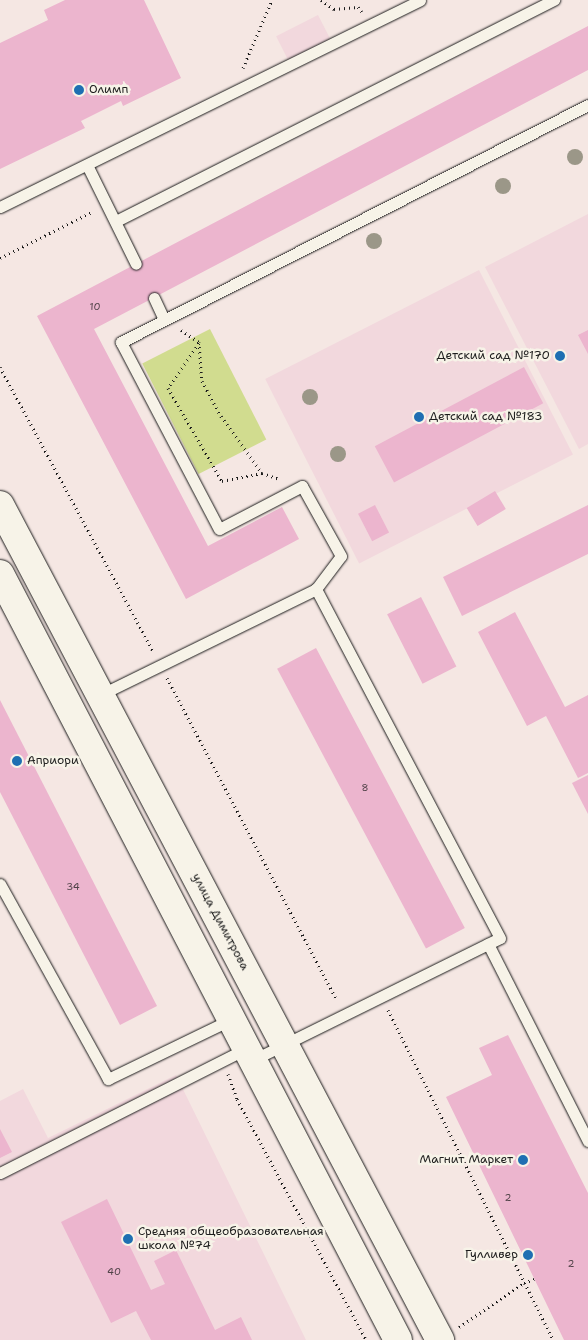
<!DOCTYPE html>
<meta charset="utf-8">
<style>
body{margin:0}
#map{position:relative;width:588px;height:1340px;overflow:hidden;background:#f5e7e3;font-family:"Shantell Sans",sans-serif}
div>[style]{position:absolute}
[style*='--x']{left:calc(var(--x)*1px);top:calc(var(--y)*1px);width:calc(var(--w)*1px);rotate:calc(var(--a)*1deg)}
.built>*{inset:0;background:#f2d8dd;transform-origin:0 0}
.green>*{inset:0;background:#d1dc8f;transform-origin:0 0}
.building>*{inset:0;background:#ecb5ce;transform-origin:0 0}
.path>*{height:3px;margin-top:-1.5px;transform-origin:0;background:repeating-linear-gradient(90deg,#1c1c1c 0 1px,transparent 0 5px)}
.roads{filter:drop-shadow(0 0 1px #1c1c1c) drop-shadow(0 0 1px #1c1c1c)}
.lane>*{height:11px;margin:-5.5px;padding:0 5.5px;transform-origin:5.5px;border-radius:5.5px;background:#f7f3e8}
.secondary>*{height:28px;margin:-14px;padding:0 14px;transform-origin:14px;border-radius:14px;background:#f7f3e8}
.trees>*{width:16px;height:16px;margin:-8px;border-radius:50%;background:#9b9788}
.dots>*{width:14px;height:14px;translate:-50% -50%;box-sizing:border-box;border:2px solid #f7f3e8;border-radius:50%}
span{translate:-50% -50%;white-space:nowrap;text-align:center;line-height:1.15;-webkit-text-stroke:5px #f7f3e8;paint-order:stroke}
.number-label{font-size:10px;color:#504248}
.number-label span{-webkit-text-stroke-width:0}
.poi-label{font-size:12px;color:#1c1c1c}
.left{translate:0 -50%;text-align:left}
.right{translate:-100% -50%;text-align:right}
.street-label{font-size:12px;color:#1c1c1c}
</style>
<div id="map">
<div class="built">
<i style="left:318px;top:15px;width:27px;height:47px;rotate:63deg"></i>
<i style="clip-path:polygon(588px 214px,588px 444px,579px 449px,485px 267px)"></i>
<i style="left:479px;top:270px;width:207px;height:240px;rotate:63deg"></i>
<i style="clip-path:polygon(176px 1075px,306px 1340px,0 1340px,0 1101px,23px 1089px,48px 1138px)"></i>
</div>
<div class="green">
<i style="left:210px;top:329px;width:124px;height:76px;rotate:63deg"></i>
</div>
<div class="building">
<i style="clip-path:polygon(65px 0,144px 0,181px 78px,123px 106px,121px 101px,81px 121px,85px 128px,0 169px,0 43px,48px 20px,44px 10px)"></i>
<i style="clip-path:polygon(588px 26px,588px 70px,94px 329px,208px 546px,282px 507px,299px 539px,186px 599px,37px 316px)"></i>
<i style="clip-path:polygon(588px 330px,588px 354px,578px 335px)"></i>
<i style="left:524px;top:367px;width:41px;height:169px;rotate:62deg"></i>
<i style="left:495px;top:491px;width:21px;height:33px;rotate:59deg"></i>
<i style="left:375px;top:505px;width:31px;height:19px;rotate:63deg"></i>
<i style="clip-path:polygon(588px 505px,588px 554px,462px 616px,443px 577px)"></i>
<i style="left:421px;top:597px;width:78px;height:38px;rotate:63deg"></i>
<i style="clip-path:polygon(515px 612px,565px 707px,588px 695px,588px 773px,578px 778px,546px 716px,527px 726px,478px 632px)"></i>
<i style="left:316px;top:648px;width:317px;height:44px;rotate:62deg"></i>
<i style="clip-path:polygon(0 700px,157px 1006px,120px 1025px,0 792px)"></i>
<i style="clip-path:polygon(588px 775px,588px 814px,572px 783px)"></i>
<i style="clip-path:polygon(508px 1035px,588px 1193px,588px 1340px,564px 1340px,446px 1097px,492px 1075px,479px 1048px)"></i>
<i style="clip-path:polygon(0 1129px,12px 1152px,0 1158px)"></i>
<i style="clip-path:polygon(107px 1199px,151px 1290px,165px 1284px,154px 1261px,176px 1250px,215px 1330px,241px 1317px,252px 1340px,151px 1340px,136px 1311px,111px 1323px,61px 1222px)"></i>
</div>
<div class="path">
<i style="--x:321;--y:0;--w:16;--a:35"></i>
<i style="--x:334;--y:9;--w:24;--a:-5"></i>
<i style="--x:358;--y:7;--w:6;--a:51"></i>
<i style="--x:243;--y:68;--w:74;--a:-66.9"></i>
<i style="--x:0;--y:258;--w:103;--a:-26.6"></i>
<i style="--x:181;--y:330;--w:22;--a:34"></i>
<i style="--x:199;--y:342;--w:39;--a:86"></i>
<i style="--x:202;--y:381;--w:40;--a:62"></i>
<i style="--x:221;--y:416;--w:70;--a:54.3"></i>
<i style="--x:262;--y:473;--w:18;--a:19"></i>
<i style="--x:199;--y:343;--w:55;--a:124.6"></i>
<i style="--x:168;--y:388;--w:108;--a:59.9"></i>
<i style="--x:222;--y:481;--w:41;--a:-11.3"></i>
<i style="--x:0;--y:367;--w:323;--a:61.7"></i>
<i style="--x:167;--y:678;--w:364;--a:62.2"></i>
<i style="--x:388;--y:1010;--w:369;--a:63.4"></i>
<i style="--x:228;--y:1074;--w:27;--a:70"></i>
<i style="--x:237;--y:1099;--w:273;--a:61.8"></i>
<i style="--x:459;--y:1327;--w:78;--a:-34.1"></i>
<i style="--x:524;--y:1283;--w:11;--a:-22"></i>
</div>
<div class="roads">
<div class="lane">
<i style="--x:87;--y:165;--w:110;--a:63.7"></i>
<i style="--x:0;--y:207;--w:468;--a:-26.2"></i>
<i style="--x:116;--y:221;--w:491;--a:-26.8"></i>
<i style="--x:154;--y:298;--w:23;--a:65"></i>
<i style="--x:100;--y:695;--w:241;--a:-26.1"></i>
<i style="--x:0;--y:884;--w:223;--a:61"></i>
<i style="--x:108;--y:1079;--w:138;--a:-25.8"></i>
<i style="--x:488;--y:944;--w:221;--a:63.1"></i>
<i style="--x:253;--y:1060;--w:275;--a:-26.3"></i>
<i style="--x:500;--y:938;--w:395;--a:-117.8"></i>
<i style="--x:316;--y:589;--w:41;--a:-52.9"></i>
<i style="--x:341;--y:556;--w:80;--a:-119.1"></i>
<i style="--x:302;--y:486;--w:93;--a:152.6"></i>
<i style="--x:219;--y:529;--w:211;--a:-117.7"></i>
<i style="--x:121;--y:342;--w:524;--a:-26.91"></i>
<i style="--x:0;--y:1173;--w:277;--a:-26.8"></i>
</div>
<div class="secondary">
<i style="--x:0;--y:505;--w:944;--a:62.21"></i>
<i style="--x:0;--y:574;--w:863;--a:62.54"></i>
</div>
</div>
<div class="trees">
<i style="left:575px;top:157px"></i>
<i style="left:503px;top:186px"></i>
<i style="left:374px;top:241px"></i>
<i style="left:310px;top:397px"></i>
<i style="left:338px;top:454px"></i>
</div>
<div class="dots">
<i style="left:79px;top:90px;background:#1f6fb2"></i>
<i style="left:560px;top:356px;background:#1f6fb2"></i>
<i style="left:419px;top:417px;background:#1f6fb2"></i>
<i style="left:17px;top:761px;background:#1f6fb2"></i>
<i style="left:523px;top:1160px;background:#1f6fb2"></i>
<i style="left:128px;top:1239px;background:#1f6fb2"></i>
<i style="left:528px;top:1255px;background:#1f6fb2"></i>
</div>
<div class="number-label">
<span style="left:95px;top:307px">10</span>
<span style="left:365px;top:788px">8</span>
<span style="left:73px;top:887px">34</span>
<span style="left:508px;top:1198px">2</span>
<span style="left:571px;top:1264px">2</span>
<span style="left:114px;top:1272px">40</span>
</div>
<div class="poi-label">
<span class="left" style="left:89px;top:90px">Олимп</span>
<span class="right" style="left:550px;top:356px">Детский сад №170</span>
<span class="left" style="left:429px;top:417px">Детский сад №183</span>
<span class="left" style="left:27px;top:761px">Априори</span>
<span class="right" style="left:513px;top:1160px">Магнит Маркет</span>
<span class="left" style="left:138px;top:1239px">Средняя общеобразовательная<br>школа №74</span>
<span class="right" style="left:518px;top:1255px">Гулливер</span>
</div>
<div class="street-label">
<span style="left:220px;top:922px;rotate:62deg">улица Димитрова</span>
</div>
</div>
